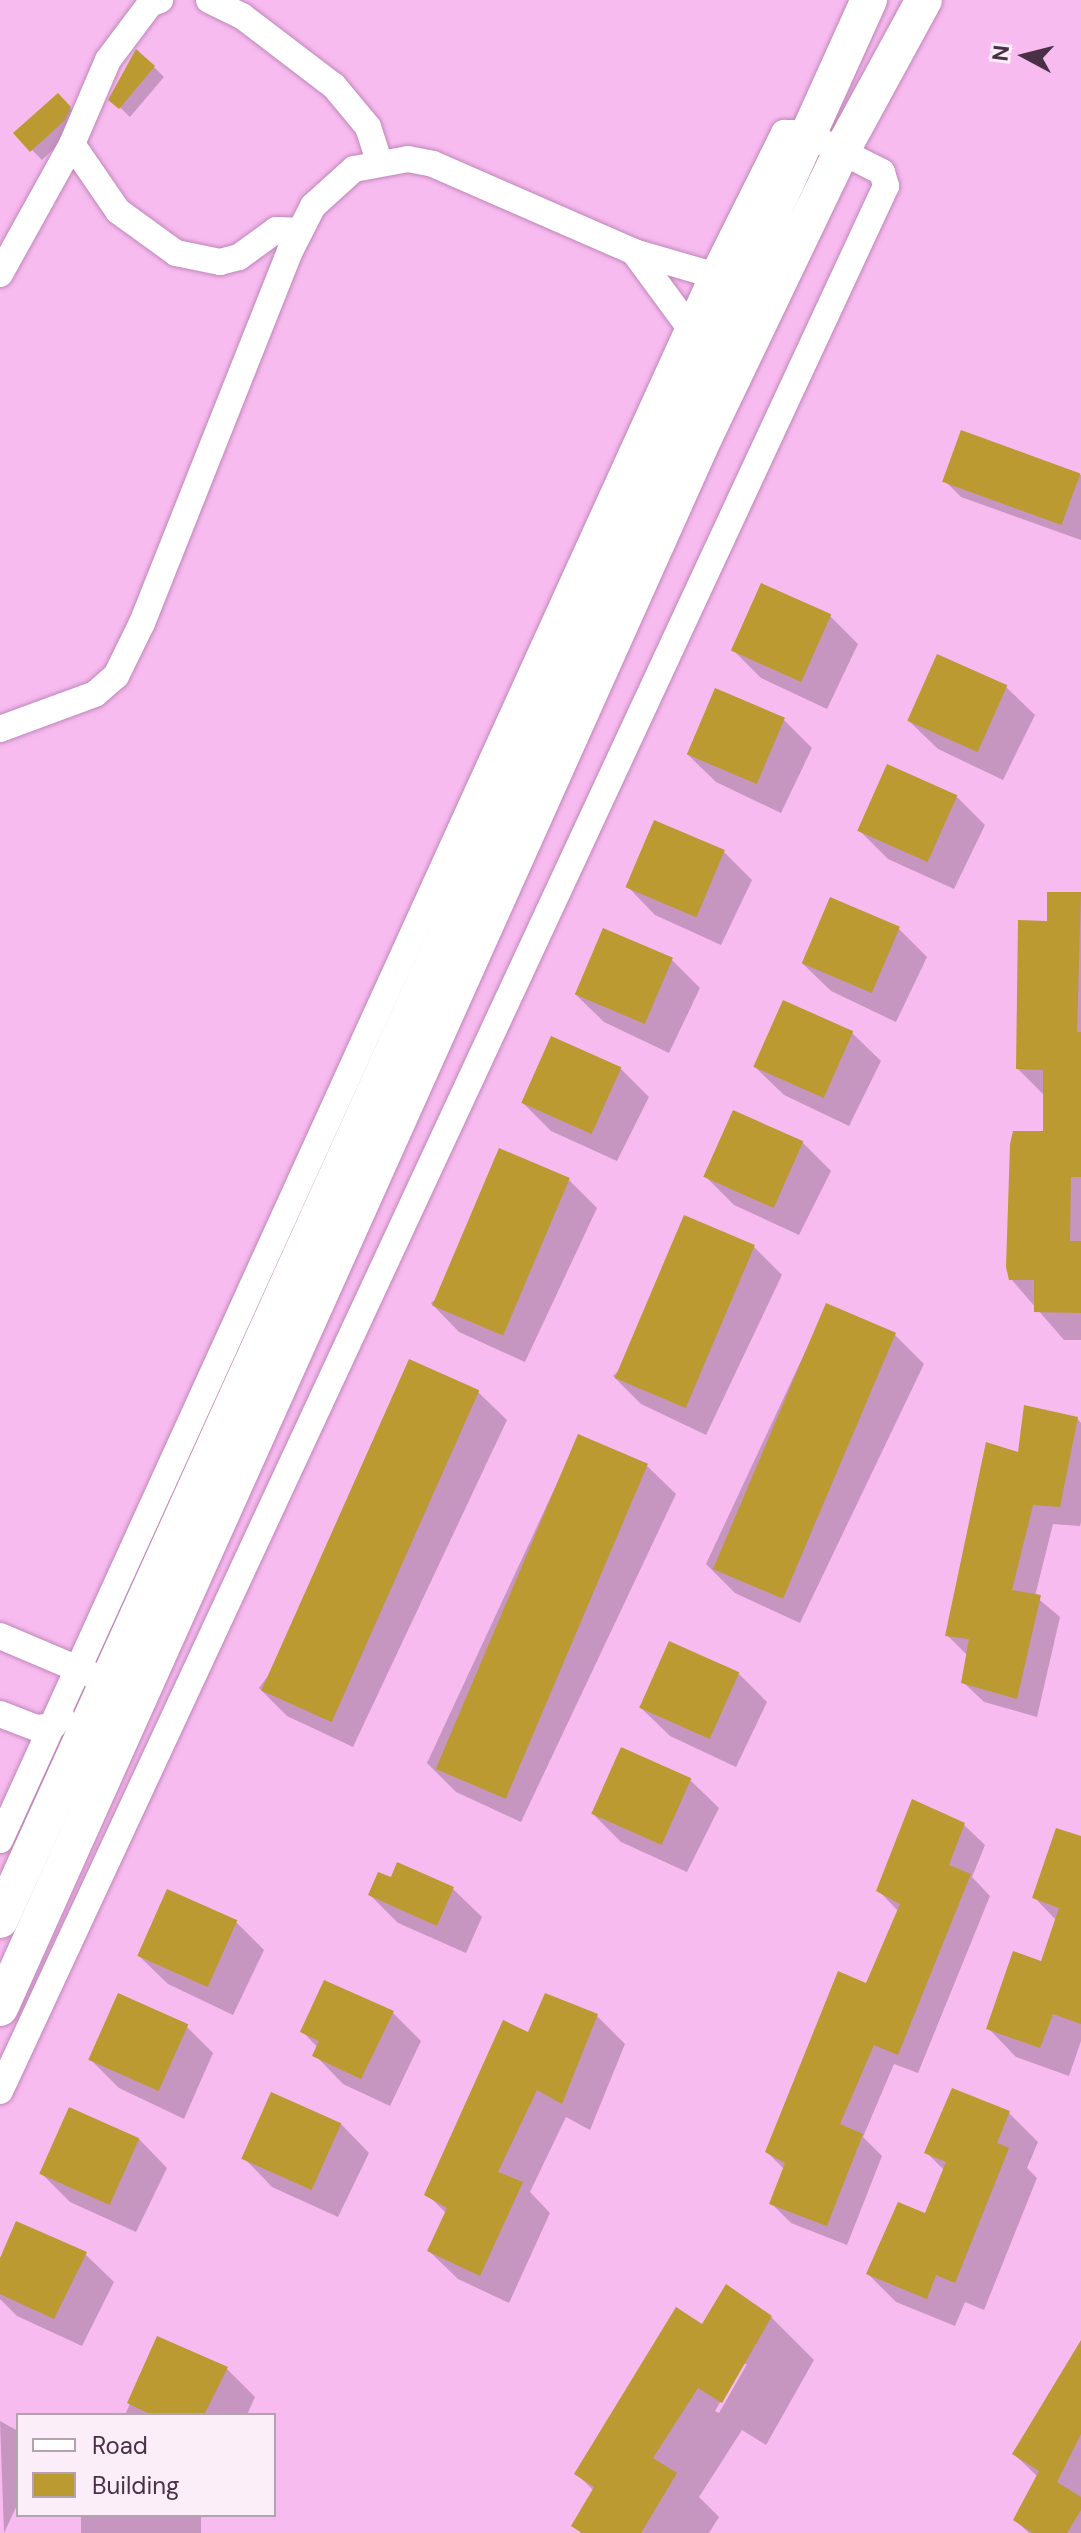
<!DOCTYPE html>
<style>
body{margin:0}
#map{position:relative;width:1081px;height:2533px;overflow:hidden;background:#f8bbf0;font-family:"DM Sans",sans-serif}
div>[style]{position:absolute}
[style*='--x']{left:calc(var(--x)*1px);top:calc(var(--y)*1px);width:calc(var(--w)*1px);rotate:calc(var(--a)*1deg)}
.shadow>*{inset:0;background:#0003;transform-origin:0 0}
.building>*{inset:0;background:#bb9a31;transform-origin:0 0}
.roads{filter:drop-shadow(0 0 2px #bf86b8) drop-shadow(0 0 2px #bf86b8)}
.street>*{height:26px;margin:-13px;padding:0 13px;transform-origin:13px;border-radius:13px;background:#fff}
.secondary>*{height:36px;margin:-18px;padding:0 18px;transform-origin:18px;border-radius:18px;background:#fff}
span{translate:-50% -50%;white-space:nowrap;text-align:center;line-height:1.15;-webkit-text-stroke:8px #fbeef9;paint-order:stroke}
.legend{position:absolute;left:16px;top:2413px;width:260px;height:104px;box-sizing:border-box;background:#fbeef9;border:2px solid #b4a2b1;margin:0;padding:10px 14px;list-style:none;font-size:24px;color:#493046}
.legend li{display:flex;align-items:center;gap:16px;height:40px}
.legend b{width:40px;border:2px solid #b4a2b1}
.north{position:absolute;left:985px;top:16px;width:80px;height:80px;-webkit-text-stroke:6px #fbeef9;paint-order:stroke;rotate:277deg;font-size:22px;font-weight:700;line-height:32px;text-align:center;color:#493046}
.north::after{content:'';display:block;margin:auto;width:28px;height:36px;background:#493046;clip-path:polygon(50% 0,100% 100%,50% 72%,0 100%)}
</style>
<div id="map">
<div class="shadow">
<i style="clip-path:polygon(154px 67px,164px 77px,130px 117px,111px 99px)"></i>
<i style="clip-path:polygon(58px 95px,80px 118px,74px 130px,42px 160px,32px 150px)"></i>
<i style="clip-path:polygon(962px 433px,1081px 475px,1081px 540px,961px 497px,946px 482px)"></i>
<i style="clip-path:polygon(830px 616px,858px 644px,827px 709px,761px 678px,733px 650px)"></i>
<i style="clip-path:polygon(1006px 687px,1035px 715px,1003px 780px,938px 749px,909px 721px)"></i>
<i style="clip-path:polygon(784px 720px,812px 748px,781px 813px,716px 782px,687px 754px)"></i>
<i style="clip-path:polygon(957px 797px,985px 825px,954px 889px,888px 859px,860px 831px)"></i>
<i style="clip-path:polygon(724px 852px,752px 880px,721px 945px,655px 915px,627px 886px)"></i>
<i style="clip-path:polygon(1049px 894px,1081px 894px,1081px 1340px,1064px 1340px,1011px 1279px,1045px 1133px,1045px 1096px,1018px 1069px,1049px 923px)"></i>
<i style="clip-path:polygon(831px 899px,899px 929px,927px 957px,896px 1022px,831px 991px,802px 963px)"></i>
<i style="clip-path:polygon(672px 960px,700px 988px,669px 1053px,604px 1022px,575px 994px)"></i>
<i style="clip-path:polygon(852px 1033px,881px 1061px,849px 1126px,784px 1095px,755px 1067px)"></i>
<i style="clip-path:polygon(620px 1068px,649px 1097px,617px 1161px,551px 1131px,523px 1103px)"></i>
<i style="clip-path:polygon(802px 1142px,831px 1171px,799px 1235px,734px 1205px,706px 1177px)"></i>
<i style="clip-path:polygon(569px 1180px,597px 1208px,525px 1362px,459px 1332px,431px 1303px)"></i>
<i style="clip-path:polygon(754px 1247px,782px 1275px,706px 1435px,641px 1404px,613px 1376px)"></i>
<i style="clip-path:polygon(827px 1305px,895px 1335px,924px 1364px,800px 1623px,735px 1593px,706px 1564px)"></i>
<i style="clip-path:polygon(478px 1392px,507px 1420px,353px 1747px,287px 1716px,259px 1688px)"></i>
<i style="clip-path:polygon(1077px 1418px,1081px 1423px,1081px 1522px,1080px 1526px,1053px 1524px,1035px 1596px,1060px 1617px,1037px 1717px,984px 1702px,963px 1682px,968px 1656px,947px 1635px,1019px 1455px)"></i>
<i style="clip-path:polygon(579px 1436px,647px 1466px,676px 1494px,521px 1822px,456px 1792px,427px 1763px)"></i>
<i style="clip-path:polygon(739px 1674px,767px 1702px,736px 1767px,670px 1736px,641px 1708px)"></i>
<i style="clip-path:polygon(622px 1750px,690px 1780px,719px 1808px,687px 1872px,621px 1842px,593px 1814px)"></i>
<i style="clip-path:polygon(964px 1825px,985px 1845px,972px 1877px,990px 1896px,918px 2073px,894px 2064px,863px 2137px,882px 2156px,847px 2245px,791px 2223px,771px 2203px,785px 2170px,767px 2152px,868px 1985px,899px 1912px,878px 1890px)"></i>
<i style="clip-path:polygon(1081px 1839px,1081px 2041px,1069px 2076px,1016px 2057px,988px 2028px,1042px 1964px,1057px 1921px,1034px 1897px)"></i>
<i style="clip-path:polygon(392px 1880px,453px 1889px,482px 1917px,466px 1953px,398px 1923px,370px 1895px)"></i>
<i style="clip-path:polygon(236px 1922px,264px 1950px,233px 2015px,168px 1984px,139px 1956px)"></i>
<i style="clip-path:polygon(393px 2013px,421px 2041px,390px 2106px,343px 2084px,315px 2055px,318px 2048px,303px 2032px)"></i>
<i style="clip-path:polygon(597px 2016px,625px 2044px,590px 2130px,566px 2117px,530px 2192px,550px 2213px,509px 2303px,458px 2279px,429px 2251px,447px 2214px,427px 2194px,529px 2034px)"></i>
<i style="clip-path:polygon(184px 2024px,213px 2053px,184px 2119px,119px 2088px,91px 2060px)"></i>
<i style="clip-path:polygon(953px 2090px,1009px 2113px,1038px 2142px,1027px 2168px,1037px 2178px,984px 2310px,965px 2302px,955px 2326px,896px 2302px,868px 2274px,926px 2215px,945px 2171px,926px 2152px)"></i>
<i style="clip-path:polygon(341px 2124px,369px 2153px,338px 2217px,272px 2187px,244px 2158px)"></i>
<i style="clip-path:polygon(139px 2139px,167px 2168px,136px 2232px,70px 2202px,42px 2174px)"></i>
<i style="clip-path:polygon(85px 2254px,114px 2282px,82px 2346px,17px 2316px,0 2299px,0 2263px)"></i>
<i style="clip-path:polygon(evenodd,771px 2317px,814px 2360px,766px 2445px,742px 2430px,699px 2497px,719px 2517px,709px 2533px,581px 2533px,574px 2526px,594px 2491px,577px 2474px,703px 2327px,771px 2317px,742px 2364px,747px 2364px,719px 2413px,715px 2411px,742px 2364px)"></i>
<i style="clip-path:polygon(158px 2339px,227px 2369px,255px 2397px,247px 2415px,125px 2415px)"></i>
<i style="clip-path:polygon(1081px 2370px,1081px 2533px,1029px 2533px,1015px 2520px,1038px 2477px,1014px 2454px)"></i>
<i style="clip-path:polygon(0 2421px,18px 2431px,18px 2503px,4px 2533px)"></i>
<i style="left:81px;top:2515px;width:120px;height:20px"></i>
</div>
<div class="building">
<i style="clip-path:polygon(136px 49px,155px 66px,119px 109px,108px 100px)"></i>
<i style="clip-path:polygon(58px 93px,71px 107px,65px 120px,30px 152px,13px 133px)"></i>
<i style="left:961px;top:430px;width:127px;height:55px;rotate:20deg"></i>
<i style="left:761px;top:583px;width:77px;height:74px;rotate:24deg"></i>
<i style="left:937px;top:654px;width:77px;height:73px;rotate:24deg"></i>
<i style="left:715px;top:688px;width:76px;height:72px;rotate:23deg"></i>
<i style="left:887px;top:764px;width:77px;height:73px;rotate:24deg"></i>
<i style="left:654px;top:820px;width:77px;height:73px;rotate:23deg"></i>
<i style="clip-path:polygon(1047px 892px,1081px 892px,1077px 1032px,1081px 1032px,1081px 1177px,1071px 1177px,1070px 1241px,1081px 1241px,1081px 1313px,1034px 1312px,1034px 1280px,1009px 1280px,1006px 1267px,1010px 1144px,1013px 1131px,1043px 1131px,1043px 1070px,1016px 1069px,1018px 920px,1047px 921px)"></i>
<i style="left:830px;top:897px;width:76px;height:72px;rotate:23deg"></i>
<i style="left:603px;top:928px;width:76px;height:72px;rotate:23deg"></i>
<i style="left:783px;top:1000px;width:77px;height:73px;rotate:24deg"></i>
<i style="left:551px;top:1036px;width:77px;height:73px;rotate:24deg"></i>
<i style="left:733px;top:1110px;width:77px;height:73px;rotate:24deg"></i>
<i style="left:499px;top:1148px;width:77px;height:171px;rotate:23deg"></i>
<i style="left:684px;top:1215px;width:77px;height:177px;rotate:23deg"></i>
<i style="left:826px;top:1303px;width:76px;height:289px;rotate:23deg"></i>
<i style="left:409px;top:1359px;width:77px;height:363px;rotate:24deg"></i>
<i style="clip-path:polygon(1024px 1405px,1078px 1417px,1060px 1507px,1033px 1505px,1012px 1590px,1041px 1595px,1017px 1699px,961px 1683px,969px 1639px,945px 1636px,986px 1442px,1018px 1452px)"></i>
<i style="left:578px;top:1434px;width:76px;height:364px;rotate:23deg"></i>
<i style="left:669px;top:1641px;width:77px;height:73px;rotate:24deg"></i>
<i style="left:621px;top:1747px;width:77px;height:73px;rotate:24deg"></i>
<i style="clip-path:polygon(912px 1799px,965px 1823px,949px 1865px,971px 1874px,898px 2055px,874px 2045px,840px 2124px,863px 2134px,827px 2226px,769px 2204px,785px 2163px,765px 2152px,838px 1971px,866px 1983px,900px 1904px,876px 1891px)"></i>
<i style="clip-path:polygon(1056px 1828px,1081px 1836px,1081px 2024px,1053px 2014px,1040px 2048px,986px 2029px,1013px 1951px,1041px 1961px,1059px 1908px,1032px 1898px)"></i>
<i style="clip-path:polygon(397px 1862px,454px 1887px,437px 1926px,368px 1895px,378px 1872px,391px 1877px)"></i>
<i style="left:167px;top:1889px;width:77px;height:73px;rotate:24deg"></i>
<i style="clip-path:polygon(324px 1980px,394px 2011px,361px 2079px,312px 2056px,319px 2041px,300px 2032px)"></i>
<i style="left:118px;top:1993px;width:77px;height:73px;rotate:24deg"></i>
<i style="clip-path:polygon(545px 1993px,598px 2014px,562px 2104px,537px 2090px,498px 2172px,523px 2182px,480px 2276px,427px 2251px,447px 2208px,424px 2195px,503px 2020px,528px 2032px)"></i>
<i style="clip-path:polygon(952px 2088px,1010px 2111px,997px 2143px,1009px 2148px,955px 2283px,936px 2275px,927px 2299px,866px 2274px,898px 2202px,925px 2213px,946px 2162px,924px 2153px)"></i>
<i style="left:271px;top:2092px;width:77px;height:73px;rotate:24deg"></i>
<i style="left:69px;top:2107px;width:77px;height:73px;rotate:24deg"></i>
<i style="clip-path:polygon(16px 2221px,87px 2252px,54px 2319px,0 2294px,0 2258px)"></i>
<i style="clip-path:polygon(726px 2284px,772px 2316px,722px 2403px,698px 2388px,653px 2458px,677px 2473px,641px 2533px,582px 2533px,571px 2526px,594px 2487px,574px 2474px,676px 2307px,702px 2324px)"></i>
<i style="clip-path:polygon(157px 2336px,228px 2367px,204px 2415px,152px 2415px,127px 2403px)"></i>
<i style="clip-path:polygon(1081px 2340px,1081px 2434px,1057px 2482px,1081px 2497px,1081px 2510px,1067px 2533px,1033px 2533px,1013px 2520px,1039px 2471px,1012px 2454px)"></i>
</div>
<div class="roads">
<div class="street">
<i style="--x:209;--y:0;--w:37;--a:26"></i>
<i style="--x:242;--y:16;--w:116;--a:37.3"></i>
<i style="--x:334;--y:86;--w:53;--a:50.3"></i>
<i style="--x:368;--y:127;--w:36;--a:72"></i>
<i style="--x:72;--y:144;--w:81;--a:55.5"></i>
<i style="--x:118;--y:211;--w:72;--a:35.9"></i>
<i style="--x:176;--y:253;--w:45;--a:11.6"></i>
<i style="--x:220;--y:262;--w:20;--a:-15"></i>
<i style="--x:239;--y:257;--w:46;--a:-36.1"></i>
<i style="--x:276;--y:230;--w:24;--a:2"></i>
<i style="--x:634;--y:252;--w:93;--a:53.7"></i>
<i style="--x:0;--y:274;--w:149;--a:-61"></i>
<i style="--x:72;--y:144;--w:91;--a:-66.8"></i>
<i style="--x:108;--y:60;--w:70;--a:-53.1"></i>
<i style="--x:150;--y:4;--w:11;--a:-22"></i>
<i style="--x:0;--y:729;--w:101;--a:-20.2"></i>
<i style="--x:95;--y:694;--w:28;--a:-41"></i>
<i style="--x:116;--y:676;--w:59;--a:-63.9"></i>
<i style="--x:142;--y:623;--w:400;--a:-68.3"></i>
<i style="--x:290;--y:251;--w:51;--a:-62.9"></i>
<i style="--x:313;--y:206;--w:55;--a:-42.1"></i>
<i style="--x:354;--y:169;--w:55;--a:-10.5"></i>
<i style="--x:408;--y:159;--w:25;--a:11"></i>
<i style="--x:433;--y:164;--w:219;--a:23.6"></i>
<i style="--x:634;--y:252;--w:82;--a:16.2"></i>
<i style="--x:0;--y:1636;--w:100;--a:23"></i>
<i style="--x:0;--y:1714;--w:40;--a:21"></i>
<i style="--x:37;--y:1728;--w:16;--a:-7"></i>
<i style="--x:53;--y:1726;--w:13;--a:-51"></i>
<i style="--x:0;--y:1840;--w:1720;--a:-65.51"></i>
<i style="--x:713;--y:275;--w:159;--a:-63.4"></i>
<i style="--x:784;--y:133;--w:21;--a:0"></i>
<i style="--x:805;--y:133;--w:86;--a:26.9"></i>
<i style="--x:882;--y:172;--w:15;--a:74"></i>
<i style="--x:886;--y:186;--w:2101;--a:114.94"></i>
</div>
<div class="secondary">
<i style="--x:0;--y:1920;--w:2108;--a:-65.65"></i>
<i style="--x:0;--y:2008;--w:1723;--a:-65.85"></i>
<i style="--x:705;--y:436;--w:315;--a:-64.4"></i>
<i style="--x:841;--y:152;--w:173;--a:-61.4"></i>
</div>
</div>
<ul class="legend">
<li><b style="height:10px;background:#fff"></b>Road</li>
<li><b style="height:22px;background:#bb9a31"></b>Building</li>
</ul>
<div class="north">N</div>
</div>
